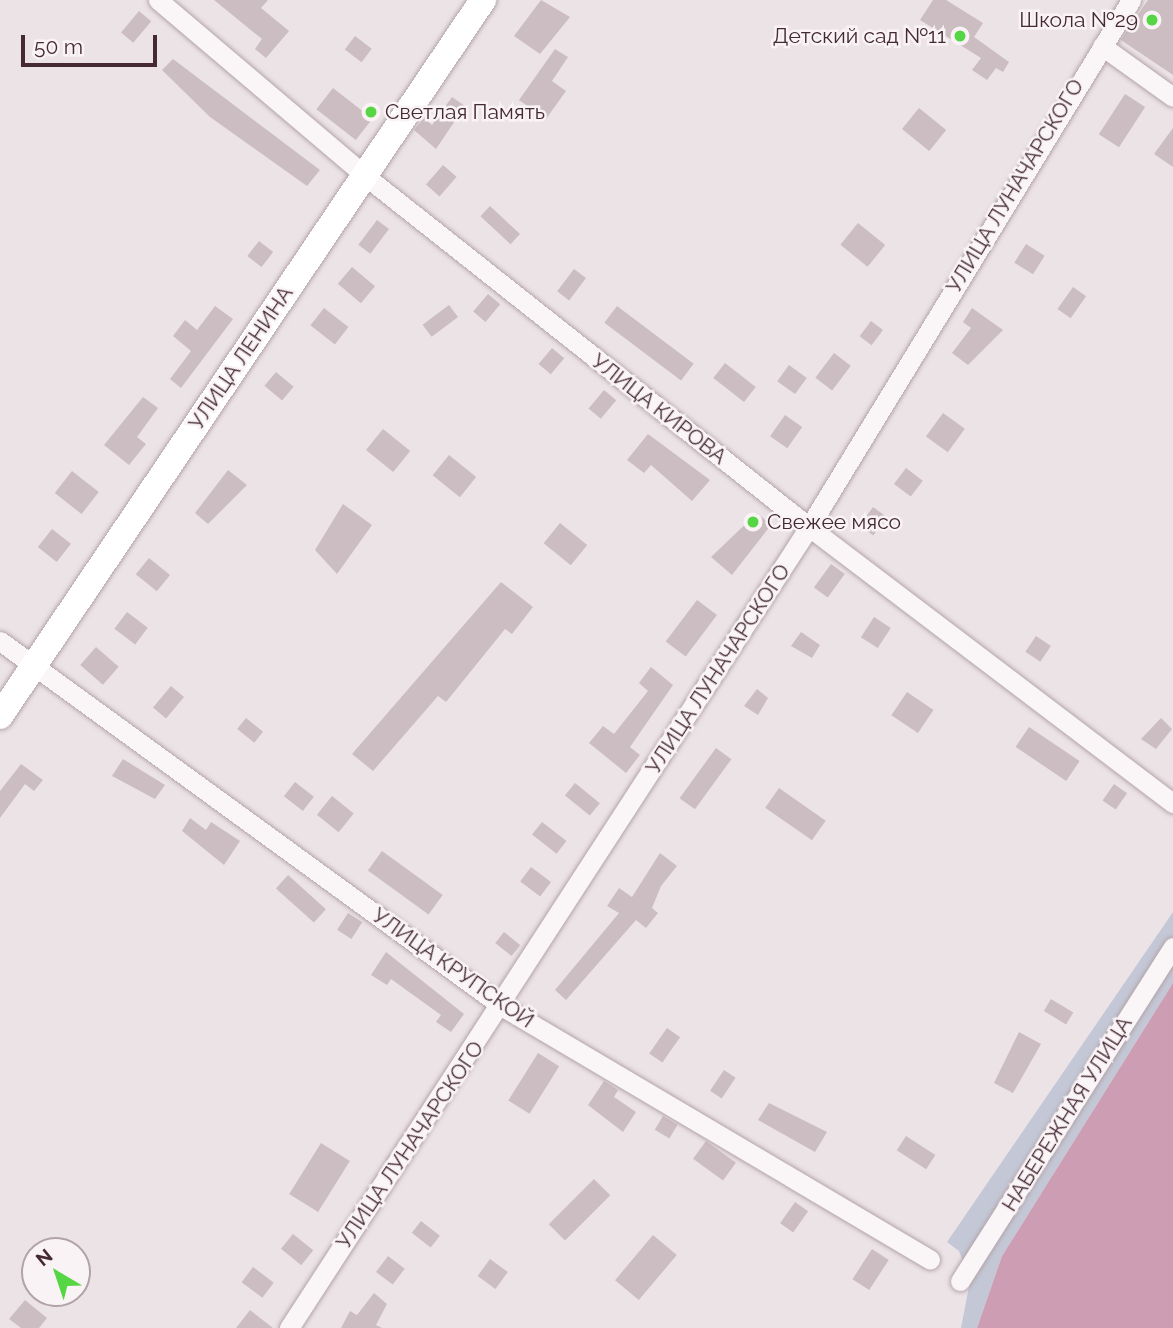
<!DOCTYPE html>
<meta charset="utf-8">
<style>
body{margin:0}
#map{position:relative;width:1173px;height:1328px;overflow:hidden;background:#ece3e7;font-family:Raleway,sans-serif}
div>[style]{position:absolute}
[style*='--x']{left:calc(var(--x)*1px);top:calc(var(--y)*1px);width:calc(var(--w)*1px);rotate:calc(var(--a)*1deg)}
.green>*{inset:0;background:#c4c8d6}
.water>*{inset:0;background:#cd9db3}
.building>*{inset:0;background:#ccbdc2;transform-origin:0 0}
.roads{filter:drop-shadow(0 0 2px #b3a4aa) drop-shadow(0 0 2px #b3a4aa)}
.street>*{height:19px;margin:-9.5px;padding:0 9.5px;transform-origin:9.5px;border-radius:9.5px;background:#faf6f8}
.secondary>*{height:26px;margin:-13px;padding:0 13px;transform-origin:13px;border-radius:13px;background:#fff}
.dots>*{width:19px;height:19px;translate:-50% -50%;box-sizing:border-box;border:4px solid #f9f3f6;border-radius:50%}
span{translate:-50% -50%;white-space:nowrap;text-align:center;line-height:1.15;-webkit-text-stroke:5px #f9f3f6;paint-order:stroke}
.poi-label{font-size:21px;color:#452a33}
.right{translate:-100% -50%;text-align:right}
.left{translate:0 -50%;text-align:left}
.street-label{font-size:21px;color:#452a33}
.north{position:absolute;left:21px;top:1237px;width:70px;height:70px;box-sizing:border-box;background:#f9f3f6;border:2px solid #b1a3a8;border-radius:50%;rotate:321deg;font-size:19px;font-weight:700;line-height:28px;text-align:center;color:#452a33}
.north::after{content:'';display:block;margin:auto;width:24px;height:32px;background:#56d644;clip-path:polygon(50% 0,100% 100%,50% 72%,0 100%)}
.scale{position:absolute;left:21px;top:35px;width:136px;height:32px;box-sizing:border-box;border:4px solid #452a33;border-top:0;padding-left:9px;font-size:21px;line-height:24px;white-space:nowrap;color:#452a33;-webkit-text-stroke:5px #f9f3f6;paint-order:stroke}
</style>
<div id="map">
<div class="green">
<i style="clip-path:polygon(1173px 912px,1173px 983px,1002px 1256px,977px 1328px,961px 1328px,970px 1281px,959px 1251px,947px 1242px)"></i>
</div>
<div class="water">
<i style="clip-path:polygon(1173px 983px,1173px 1328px,977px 1328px,1002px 1256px)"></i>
</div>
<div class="building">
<i style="clip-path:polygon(214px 0,268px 0,261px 8px,289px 31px,266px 58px,255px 49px,262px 39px)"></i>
<i style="clip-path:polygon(541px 0,570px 17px,540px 54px,514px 36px)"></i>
<i style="clip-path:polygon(933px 0,946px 0,983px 23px,974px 37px,1009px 62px,1003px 72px,996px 68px,987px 80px,972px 70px,981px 58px,920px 20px)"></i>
<i style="clip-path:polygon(1148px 0,1173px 0,1173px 75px,1121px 40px)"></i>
<i style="left:139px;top:11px;width:16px;height:28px;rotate:40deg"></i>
<i style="left:355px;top:36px;width:21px;height:17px;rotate:37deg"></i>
<i style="clip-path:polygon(555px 49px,568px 57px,552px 81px,566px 91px,546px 119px,519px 100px)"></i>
<i style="clip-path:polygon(173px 59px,320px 170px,307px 186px,210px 117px,162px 70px)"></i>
<i style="left:333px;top:88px;width:50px;height:27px;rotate:38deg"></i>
<i style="left:1125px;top:94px;width:24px;height:48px;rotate:33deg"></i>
<i style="clip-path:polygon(452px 97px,465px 106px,436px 149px,414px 130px,424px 118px,432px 125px)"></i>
<i style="left:919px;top:108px;width:35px;height:27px;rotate:39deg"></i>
<i style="clip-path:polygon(1173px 128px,1173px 167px,1154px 154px)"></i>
<i style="left:443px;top:165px;width:18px;height:26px;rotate:41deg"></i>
<i style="left:490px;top:206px;width:41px;height:14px;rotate:43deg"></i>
<i style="left:377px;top:220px;width:15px;height:31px;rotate:37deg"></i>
<i style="left:858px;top:223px;width:35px;height:28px;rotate:39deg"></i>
<i style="left:259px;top:241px;width:18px;height:19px;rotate:38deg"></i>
<i style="left:1026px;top:244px;width:22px;height:22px;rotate:32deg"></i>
<i style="left:352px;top:267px;width:30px;height:22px;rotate:40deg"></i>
<i style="left:574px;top:269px;width:15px;height:28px;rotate:37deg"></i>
<i style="left:1073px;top:287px;width:16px;height:27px;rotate:35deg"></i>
<i style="left:488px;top:294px;width:16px;height:23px;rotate:40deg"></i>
<i style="left:449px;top:305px;width:15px;height:33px;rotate:53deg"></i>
<i style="clip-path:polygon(215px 306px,233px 319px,181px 388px,170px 379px,191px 351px,173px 336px,185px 320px,197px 330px)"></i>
<i style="left:617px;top:306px;width:96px;height:21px;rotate:37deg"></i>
<i style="left:324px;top:308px;width:31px;height:22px;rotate:38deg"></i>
<i style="clip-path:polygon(972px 308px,1003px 330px,968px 365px,952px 353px,971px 328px,963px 322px)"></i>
<i style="left:871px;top:321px;width:15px;height:19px;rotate:37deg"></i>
<i style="left:552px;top:348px;width:16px;height:21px;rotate:40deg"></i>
<i style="left:834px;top:353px;width:21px;height:31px;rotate:37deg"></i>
<i style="left:725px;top:363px;width:39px;height:19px;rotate:38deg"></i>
<i style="left:789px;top:365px;width:22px;height:20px;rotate:36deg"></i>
<i style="left:276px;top:372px;width:23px;height:18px;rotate:40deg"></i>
<i style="left:604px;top:390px;width:16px;height:24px;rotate:40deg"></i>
<i style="clip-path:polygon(143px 397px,158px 408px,137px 437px,146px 444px,129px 465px,104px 445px)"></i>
<i style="left:943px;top:413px;width:27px;height:29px;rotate:36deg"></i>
<i style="left:785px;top:415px;width:21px;height:26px;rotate:35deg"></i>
<i style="left:383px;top:429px;width:35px;height:27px;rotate:39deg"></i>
<i style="clip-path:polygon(648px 434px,710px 480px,692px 501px,651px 465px,644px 473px,627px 460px)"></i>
<i style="left:449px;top:455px;width:35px;height:26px;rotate:39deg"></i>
<i style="left:906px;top:468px;width:21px;height:20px;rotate:37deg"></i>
<i style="clip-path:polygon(228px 470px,247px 485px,208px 524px,195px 513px)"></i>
<i style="left:72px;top:471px;width:34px;height:28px;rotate:38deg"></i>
<i style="clip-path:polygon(343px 504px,372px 525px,337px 574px,315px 550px)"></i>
<i style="left:873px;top:507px;width:17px;height:23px;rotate:36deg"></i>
<i style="clip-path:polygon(757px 513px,771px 525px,732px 575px,711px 557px)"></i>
<i style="left:560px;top:523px;width:35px;height:26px;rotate:39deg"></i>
<i style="left:52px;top:529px;width:24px;height:23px;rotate:38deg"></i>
<i style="left:149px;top:558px;width:27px;height:21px;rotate:39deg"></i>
<i style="left:831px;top:564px;width:17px;height:29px;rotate:36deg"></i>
<i style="clip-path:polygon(501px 582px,533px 607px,512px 634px,505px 629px,446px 702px,438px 696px,373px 771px,352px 754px)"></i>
<i style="left:697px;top:600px;width:25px;height:52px;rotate:37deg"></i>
<i style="left:127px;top:612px;width:26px;height:21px;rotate:37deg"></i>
<i style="left:874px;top:617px;width:20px;height:24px;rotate:33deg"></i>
<i style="clip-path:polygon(801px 632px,820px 645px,812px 658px,791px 646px)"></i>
<i style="left:1036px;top:636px;width:18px;height:19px;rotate:34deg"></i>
<i style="left:96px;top:647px;width:30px;height:24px;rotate:41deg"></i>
<i style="clip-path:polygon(651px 667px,673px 685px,630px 747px,640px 755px,626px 773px,589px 743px,603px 726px,614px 734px,648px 691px,639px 683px)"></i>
<i style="left:171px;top:686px;width:17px;height:28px;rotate:40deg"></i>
<i style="clip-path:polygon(757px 689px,768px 698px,758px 715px,744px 706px)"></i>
<i style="left:907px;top:692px;width:32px;height:28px;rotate:34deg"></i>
<i style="left:246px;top:718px;width:22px;height:14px;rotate:39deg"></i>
<i style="clip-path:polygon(1161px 718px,1172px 729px,1156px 749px,1141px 739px)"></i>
<i style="left:1029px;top:727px;width:61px;height:24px;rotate:34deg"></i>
<i style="left:716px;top:748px;width:19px;height:62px;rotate:36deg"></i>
<i style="clip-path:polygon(123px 759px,165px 785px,155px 799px,112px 776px)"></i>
<i style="clip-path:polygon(21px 764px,43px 780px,34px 791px,25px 784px,0 818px,0 791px)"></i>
<i style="left:295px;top:782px;width:24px;height:18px;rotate:38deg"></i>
<i style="left:575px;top:783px;width:32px;height:16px;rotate:39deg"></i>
<i style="left:1114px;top:784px;width:16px;height:20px;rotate:35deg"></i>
<i style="left:779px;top:788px;width:57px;height:24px;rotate:35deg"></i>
<i style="left:332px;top:796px;width:28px;height:24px;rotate:39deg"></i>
<i style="clip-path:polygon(190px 818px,206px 830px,211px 822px,240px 841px,224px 865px,182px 831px)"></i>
<i style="left:542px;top:822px;width:31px;height:16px;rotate:38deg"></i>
<i style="left:382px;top:851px;width:75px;height:24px;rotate:36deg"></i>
<i style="clip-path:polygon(660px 853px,677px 866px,661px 886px,652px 908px,658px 913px,646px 928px,636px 920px,566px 1000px,555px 990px,619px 913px,607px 906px,619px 888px,632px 897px)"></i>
<i style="left:531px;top:867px;width:25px;height:18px;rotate:37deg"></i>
<i style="left:288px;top:875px;width:51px;height:18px;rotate:42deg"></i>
<i style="left:348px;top:913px;width:17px;height:20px;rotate:33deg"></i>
<i style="left:504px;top:932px;width:21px;height:14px;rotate:39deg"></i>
<i style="clip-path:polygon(386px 952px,464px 1014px,451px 1032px,436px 1022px,441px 1015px,391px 979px,387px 985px,371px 975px)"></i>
<i style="left:1051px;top:999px;width:26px;height:14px;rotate:31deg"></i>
<i style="left:667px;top:1028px;width:16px;height:31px;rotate:35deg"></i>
<i style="clip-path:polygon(1019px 1032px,1041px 1044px,1013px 1093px,994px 1083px)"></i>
<i style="left:538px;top:1053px;width:25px;height:56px;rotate:32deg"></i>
<i style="left:724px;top:1070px;width:14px;height:25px;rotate:34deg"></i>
<i style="clip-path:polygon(604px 1081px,618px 1090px,614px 1097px,636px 1112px,623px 1132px,588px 1105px)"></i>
<i style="clip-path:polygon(769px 1103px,827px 1132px,815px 1152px,758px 1120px)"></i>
<i style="left:663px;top:1116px;width:17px;height:16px;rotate:31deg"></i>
<i style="left:906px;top:1136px;width:35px;height:17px;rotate:33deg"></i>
<i style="left:706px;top:1141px;width:37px;height:22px;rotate:36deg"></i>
<i style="left:321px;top:1143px;width:34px;height:60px;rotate:32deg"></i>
<i style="left:594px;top:1179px;width:23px;height:64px;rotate:45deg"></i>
<i style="left:795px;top:1202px;width:16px;height:26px;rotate:35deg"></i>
<i style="left:421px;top:1221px;width:24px;height:15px;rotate:38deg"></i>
<i style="left:293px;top:1234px;width:26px;height:19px;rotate:39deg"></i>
<i style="left:653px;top:1235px;width:31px;height:59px;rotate:40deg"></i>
<i style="left:872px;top:1249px;width:20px;height:36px;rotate:33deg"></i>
<i style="left:388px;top:1256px;width:21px;height:20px;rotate:37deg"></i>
<i style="left:490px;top:1259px;width:22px;height:21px;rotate:36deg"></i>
<i style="left:253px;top:1267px;width:26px;height:19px;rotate:37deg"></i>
<i style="clip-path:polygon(374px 1293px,387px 1304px,376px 1325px,382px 1328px,341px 1328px,350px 1311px,357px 1315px)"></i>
<i style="clip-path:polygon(25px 1300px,47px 1318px,39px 1328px,21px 1328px,9px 1319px)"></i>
<i style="clip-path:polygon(250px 1310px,273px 1328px,236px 1328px)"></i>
</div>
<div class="roads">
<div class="street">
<i style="--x:158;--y:0;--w:270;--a:40.3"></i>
<i style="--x:364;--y:175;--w:567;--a:38.34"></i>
<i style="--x:809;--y:527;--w:457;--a:37.2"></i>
<i style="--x:1102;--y:46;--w:87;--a:35.7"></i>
<i style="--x:0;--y:641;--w:622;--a:36.04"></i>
<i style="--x:503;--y:1007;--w:496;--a:30.6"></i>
<i style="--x:960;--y:1281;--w:396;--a:-57.5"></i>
<i style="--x:289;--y:1328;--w:955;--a:-57.01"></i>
<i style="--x:809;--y:527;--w:618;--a:-58.57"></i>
</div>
<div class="secondary">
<i style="--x:0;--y:716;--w:864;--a:-56"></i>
</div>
</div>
<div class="dots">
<i style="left:1152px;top:20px;background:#56d644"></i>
<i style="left:960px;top:36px;background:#56d644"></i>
<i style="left:371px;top:112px;background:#56d644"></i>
<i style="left:753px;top:522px;background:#56d644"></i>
</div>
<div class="poi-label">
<span class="right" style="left:1138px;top:20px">Школа №29</span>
<span class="right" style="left:946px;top:36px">Детский сад №11</span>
<span class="left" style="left:385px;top:112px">Светлая Память</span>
<span class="left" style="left:767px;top:522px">Свежее мясо</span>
</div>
<div class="street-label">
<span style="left:1015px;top:186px;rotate:-59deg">УЛИЦА ЛУНАЧАРСКОГО</span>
<span style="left:241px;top:358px;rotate:-56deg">УЛИЦА ЛЕНИНА</span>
<span style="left:659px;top:409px;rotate:38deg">УЛИЦА КИРОВА</span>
<span style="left:718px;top:669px;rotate:-57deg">УЛИЦА ЛУНАЧАРСКОГО</span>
<span style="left:453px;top:968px;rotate:35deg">УЛИЦА КРУПСКОЙ</span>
<span style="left:1067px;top:1114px;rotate:-58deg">НАБЕРЕЖНАЯ УЛИЦА</span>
<span style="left:410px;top:1145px;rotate:-56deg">УЛИЦА ЛУНАЧАРСКОГО</span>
</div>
<div class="north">N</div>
<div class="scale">50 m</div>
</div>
